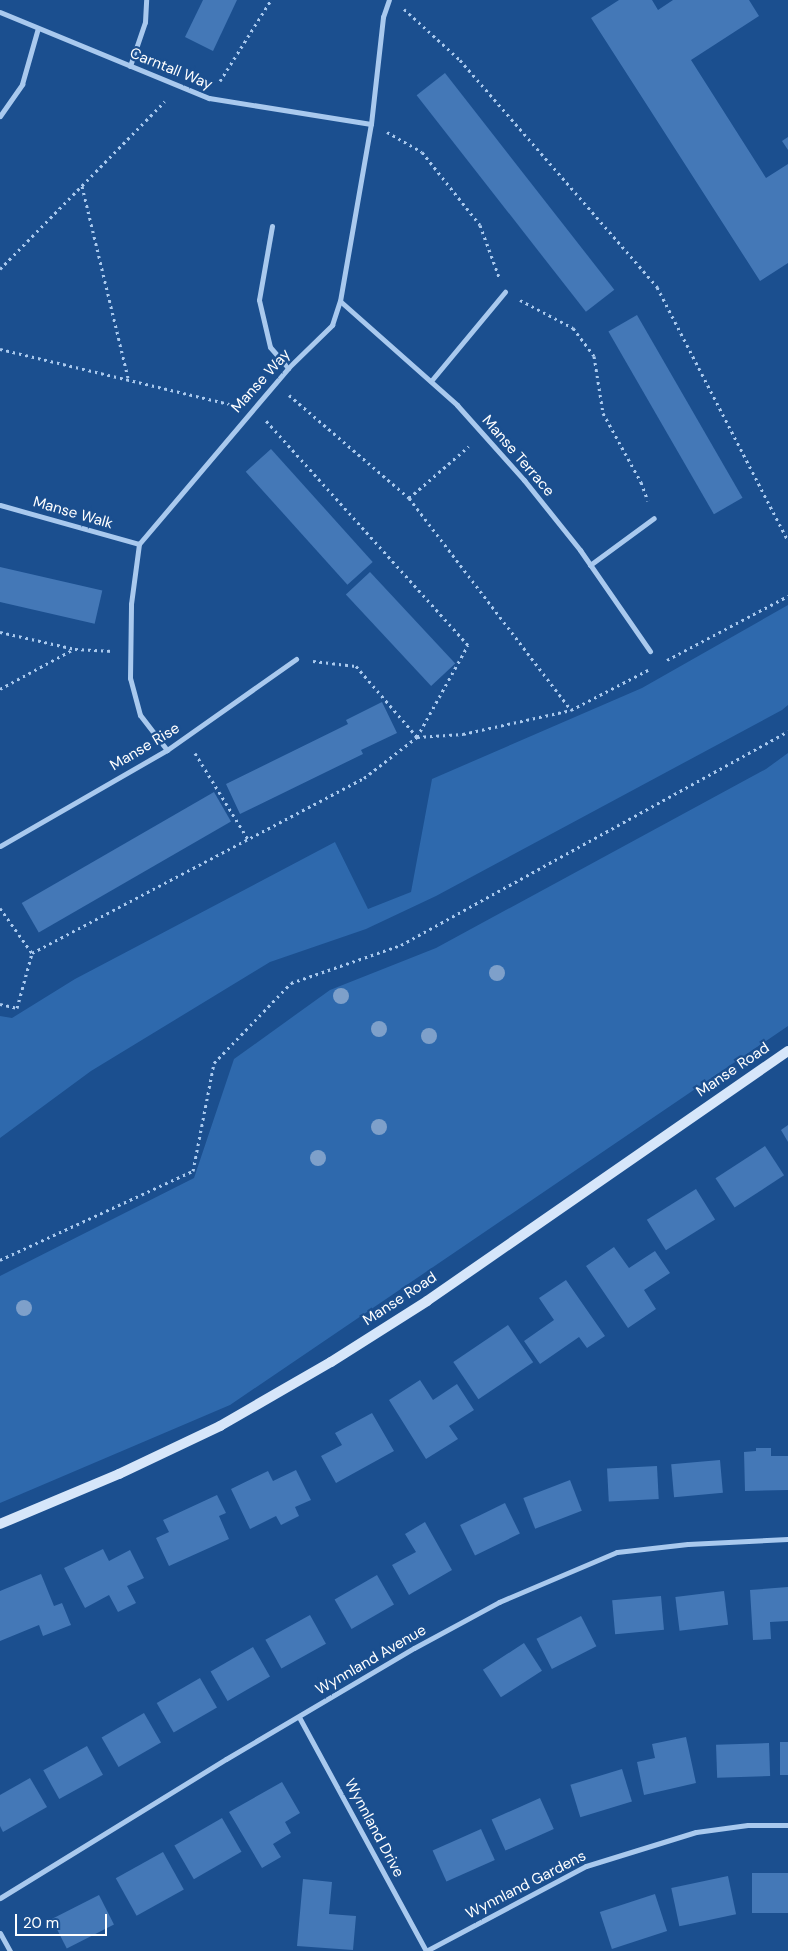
<!DOCTYPE html>
<style>
body{margin:0}
#map{position:relative;width:788px;height:1951px;overflow:hidden;background:#1b4f8f;font-family:"DM Sans",sans-serif}
div>[style]{position:absolute}
[style*='--x']{left:calc(var(--x)*1px);top:calc(var(--y)*1px);width:calc(var(--w)*1px);rotate:calc(var(--a)*1deg)}
.green>*{inset:0;background:#2e69ad}
.building>*{inset:0;background:#4478b7;transform-origin:0 0}
.path>*{height:3px;margin-top:-1.5px;transform-origin:0;background:repeating-linear-gradient(90deg,#a9c9ee 0 2.5px,transparent 0 6.5px)}
.minor>*{height:5px;margin:-2.5px;padding:0 2.5px;transform-origin:2.5px;border-radius:2.5px;background:#a9c9ee}
.secondary>*{height:10px;margin:-5px;padding:0 5px;transform-origin:5px;border-radius:5px;background:#d6e6fa}
.trees>*{width:16px;height:16px;margin:-8px;border-radius:50%;background:#7ea0ca}
span{translate:-50% -50%;white-space:nowrap;text-align:center;line-height:1.15;-webkit-text-stroke:4.5px #1b4f8f;paint-order:stroke}
.street-label{font-size:15px;color:#fff}
.scale{position:absolute;left:15px;top:1914px;width:92px;height:22px;box-sizing:border-box;border:2px solid #fff;border-top:0;padding-left:6px;font-size:15px;line-height:18px;white-space:nowrap;color:#fff;-webkit-text-stroke:4px #1b4f8f;paint-order:stroke}
</style>
<div id="map">
<div class="green">
<i style="clip-path:polygon(788px 605px,788px 705px,782px 710px,436px 896px,366px 929px,270px 962px,91px 1071px,0 1138px,0 1016px,12px 1018px,75px 979px,335px 842px,368px 909px,411px 892px,432px 779px,642px 688px)"></i>
<i style="clip-path:polygon(788px 753px,788px 1026px,230px 1405px,0 1503px,0 1276px,194px 1178px,234px 1059px,330px 990px,436px 948px,766px 769px)"></i>
</div>
<div class="building">
<i style="clip-path:polygon(203px 0,237px 0,213px 51px,185px 37px)"></i>
<i style="clip-path:polygon(619px 0,652px 0,658px 10px,673px 0,749px 0,759px 16px,691px 60px,766px 178px,788px 164px,788px 263px,760px 281px,591px 18px)"></i>
<i style="left:445px;top:73px;width:275px;height:36px;rotate:52deg"></i>
<i style="clip-path:polygon(788px 137px,788px 150px,782px 141px)"></i>
<i style="left:637px;top:315px;width:211px;height:33px;rotate:60deg"></i>
<i style="left:271px;top:449px;width:152px;height:34px;rotate:48deg"></i>
<i style="left:0;top:567px;width:105px;height:34px;rotate:13deg"></i>
<i style="left:370px;top:572px;width:125px;height:33px;rotate:47deg"></i>
<i style="clip-path:polygon(382px 702px,397px 733px,361px 750px,363px 754px,240px 814px,226px 784px,348px 724px,346px 720px)"></i>
<i style="left:214px;top:792px;width:34px;height:222px;rotate:60deg"></i>
<i style="clip-path:polygon(788px 1125px,788px 1142px,781px 1130px)"></i>
<i style="left:765px;top:1146px;width:35px;height:59px;rotate:57deg"></i>
<i style="left:696px;top:1189px;width:36px;height:58px;rotate:58deg"></i>
<i style="clip-path:polygon(614px 1247px,629px 1268px,655px 1251px,670px 1273px,644px 1290px,656px 1309px,628px 1328px,586px 1266px)"></i>
<i style="clip-path:polygon(566px 1280px,605px 1336px,587px 1348px,579px 1337px,540px 1364px,524px 1341px,554px 1320px,539px 1298px)"></i>
<i style="left:508px;top:1325px;width:45px;height:66px;rotate:56deg"></i>
<i style="clip-path:polygon(420px 1380px,433px 1400px,457px 1384px,474px 1410px,449px 1426px,458px 1439px,426px 1459px,389px 1400px)"></i>
<i style="clip-path:polygon(372px 1413px,394px 1451px,336px 1483px,321px 1456px,342px 1445px,335px 1433px)"></i>
<i style="clip-path:polygon(756px 1448px,771px 1448px,771px 1456px,788px 1456px,788px 1490px,745px 1491px,744px 1452px,756px 1451px)"></i>
<i style="left:720px;top:1460px;width:33px;height:49px;rotate:85deg"></i>
<i style="left:657px;top:1466px;width:33px;height:50px;rotate:87deg"></i>
<i style="clip-path:polygon(296px 1470px,311px 1500px,295px 1507px,299px 1516px,281px 1525px,276px 1516px,250px 1529px,231px 1489px,268px 1471px,273px 1481px)"></i>
<i style="left:570px;top:1480px;width:33px;height:50px;rotate:69deg"></i>
<i style="clip-path:polygon(217px 1495px,226px 1513px,219px 1516px,229px 1539px,169px 1566px,156px 1538px,169px 1532px,163px 1520px)"></i>
<i style="left:505px;top:1503px;width:34px;height:50px;rotate:64deg"></i>
<i style="clip-path:polygon(425px 1522px,452px 1570px,409px 1595px,392px 1565px,416px 1552px,405px 1534px)"></i>
<i style="clip-path:polygon(103px 1549px,109px 1561px,130px 1550px,144px 1578px,127px 1586px,136px 1603px,118px 1612px,109px 1595px,85px 1608px,64px 1568px)"></i>
<i style="clip-path:polygon(41px 1574px,54px 1606px,62px 1603px,71px 1625px,43px 1636px,39px 1625px,0 1641px,0 1591px)"></i>
<i style="left:377px;top:1575px;width:34px;height:49px;rotate:60deg"></i>
<i style="clip-path:polygon(788px 1587px,788px 1621px,770px 1622px,771px 1639px,753px 1640px,750px 1590px)"></i>
<i style="left:724px;top:1591px;width:34px;height:49px;rotate:83deg"></i>
<i style="left:661px;top:1596px;width:34px;height:49px;rotate:85deg"></i>
<i style="left:310px;top:1615px;width:33px;height:51px;rotate:61deg"></i>
<i style="left:581px;top:1616px;width:34px;height:50px;rotate:63deg"></i>
<i style="left:524px;top:1643px;width:33px;height:49px;rotate:57deg"></i>
<i style="left:253px;top:1647px;width:34px;height:49px;rotate:60deg"></i>
<i style="left:200px;top:1678px;width:34px;height:50px;rotate:60deg"></i>
<i style="left:144px;top:1713px;width:34px;height:49px;rotate:60deg"></i>
<i style="clip-path:polygon(686px 1737px,696px 1783px,644px 1795px,637px 1762px,655px 1758px,652px 1744px)"></i>
<i style="left:780px;top:1742px;width:8px;height:33px"></i>
<i style="left:769px;top:1743px;width:33px;height:53px;rotate:88deg"></i>
<i style="left:87px;top:1746px;width:33px;height:50px;rotate:61deg"></i>
<i style="left:622px;top:1769px;width:34px;height:54px;rotate:73deg"></i>
<i style="clip-path:polygon(30px 1778px,47px 1807px,3px 1832px,0 1826px,0 1795px)"></i>
<i style="clip-path:polygon(282px 1782px,300px 1813px,285px 1822px,291px 1833px,273px 1844px,281px 1857px,262px 1868px,229px 1812px)"></i>
<i style="left:540px;top:1798px;width:34px;height:53px;rotate:66deg"></i>
<i style="left:222px;top:1818px;width:39px;height:55px;rotate:60deg"></i>
<i style="left:481px;top:1829px;width:34px;height:53px;rotate:66deg"></i>
<i style="left:163px;top:1852px;width:43px;height:54px;rotate:61deg"></i>
<i style="left:752px;top:1873px;width:36px;height:40px"></i>
<i style="left:728px;top:1876px;width:39px;height:58px;rotate:78deg"></i>
<i style="clip-path:polygon(303px 1879px,332px 1882px,329px 1914px,356px 1916px,353px 1950px,297px 1946px)"></i>
<i style="left:655px;top:1894px;width:39px;height:58px;rotate:72deg"></i>
<i style="left:99px;top:1895px;width:33px;height:53px;rotate:63deg"></i>
</div>
<div class="path">
<i style="--x:404;--y:9;--w:76;--a:42.3"></i>
<i style="--x:460;--y:60;--w:301;--a:49"></i>
<i style="--x:657;--y:287;--w:286;--a:62.7"></i>
<i style="--x:220;--y:81;--w:96;--a:-57.8"></i>
<i style="--x:387;--y:132;--w:40;--a:29.7"></i>
<i style="--x:422;--y:152;--w:93;--a:51.5"></i>
<i style="--x:480;--y:225;--w:55;--a:69.9"></i>
<i style="--x:82;--y:186;--w:197;--a:76.5"></i>
<i style="--x:0;--y:269;--w:235;--a:-45.5"></i>
<i style="--x:520;--y:300;--w:60;--a:27.8"></i>
<i style="--x:573;--y:328;--w:35;--a:53"></i>
<i style="--x:594;--y:356;--w:58;--a:81"></i>
<i style="--x:603;--y:413;--w:79;--a:61.2"></i>
<i style="--x:641;--y:482;--w:20;--a:70"></i>
<i style="--x:0;--y:349;--w:241;--a:13.5"></i>
<i style="--x:289;--y:395;--w:158;--a:40.6"></i>
<i style="--x:409;--y:498;--w:267;--a:52.6"></i>
<i style="--x:409;--y:498;--w:79;--a:-40.9"></i>
<i style="--x:0;--y:632;--w:77;--a:12.8"></i>
<i style="--x:75;--y:649;--w:38;--a:3"></i>
<i style="--x:667;--y:660;--w:137;--a:-27.9"></i>
<i style="--x:313;--y:661;--w:43;--a:6.6"></i>
<i style="--x:356;--y:666;--w:94;--a:49.3"></i>
<i style="--x:417;--y:737;--w:46;--a:-3.7"></i>
<i style="--x:463;--y:734;--w:111;--a:-12.5"></i>
<i style="--x:571;--y:710;--w:87;--a:-27.5"></i>
<i style="--x:0;--y:689;--w:84;--a:-28.4"></i>
<i style="--x:195;--y:753;--w:101;--a:58.4"></i>
<i style="--x:0;--y:908;--w:55;--a:54.6"></i>
<i style="--x:0;--y:1004;--w:17;--a:13"></i>
<i style="--x:17;--y:1008;--w:57;--a:-74.7"></i>
<i style="--x:32;--y:953;--w:375;--a:-27.8"></i>
<i style="--x:364;--y:778;--w:67;--a:-37.7"></i>
<i style="--x:417;--y:737;--w:105;--a:-61"></i>
<i style="--x:468;--y:645;--w:302;--a:-132"></i>
<i style="--x:0;--y:1260;--w:213;--a:-24.8"></i>
<i style="--x:193;--y:1171;--w:110;--a:-79"></i>
<i style="--x:214;--y:1063;--w:111;--a:-46.1"></i>
<i style="--x:291;--y:983;--w:116;--a:-19.1"></i>
<i style="--x:401;--y:945;--w:442;--a:-28.9"></i>
</div>
<div class="minor">
<i style="--x:0;--y:12;--w:226;--a:22.4"></i>
<i style="--x:209;--y:98;--w:164;--a:9.1"></i>
<i style="--x:130;--y:66;--w:46;--a:-71.2"></i>
<i style="--x:145;--y:22;--w:22;--a:-87"></i>
<i style="--x:0;--y:116;--w:39;--a:-55"></i>
<i style="--x:22;--y:84;--w:58;--a:-74.1"></i>
<i style="--x:272;--y:226;--w:75;--a:100"></i>
<i style="--x:259;--y:300;--w:48;--a:76.8"></i>
<i style="--x:270;--y:347;--w:28;--a:49"></i>
<i style="--x:340;--y:301;--w:157;--a:41.6"></i>
<i style="--x:457;--y:405;--w:101;--a:48.2"></i>
<i style="--x:524;--y:480;--w:90;--a:51.3"></i>
<i style="--x:580;--y:550;--w:123;--a:55.3"></i>
<i style="--x:431;--y:381;--w:116;--a:-50.3"></i>
<i style="--x:0;--y:505;--w:144;--a:15.7"></i>
<i style="--x:590;--y:565;--w:79;--a:-36.3"></i>
<i style="--x:167;--y:750;--w:44;--a:-127.6"></i>
<i style="--x:140;--y:715;--w:38;--a:-105"></i>
<i style="--x:130;--y:678;--w:74;--a:-89.2"></i>
<i style="--x:131;--y:604;--w:61;--a:-82.4"></i>
<i style="--x:139;--y:544;--w:231;--a:-49.7"></i>
<i style="--x:288;--y:368;--w:62;--a:-44.3"></i>
<i style="--x:332;--y:325;--w:25;--a:-72"></i>
<i style="--x:340;--y:301;--w:180;--a:-80.1"></i>
<i style="--x:371;--y:124;--w:108;--a:-83.6"></i>
<i style="--x:383;--y:17;--w:18;--a:-71"></i>
<i style="--x:0;--y:846;--w:193;--a:-29.9"></i>
<i style="--x:167;--y:750;--w:158;--a:-35.2"></i>
<i style="--x:299;--y:1717;--w:266;--a:61.5"></i>
<i style="--x:0;--y:1898;--w:265;--a:-31.6"></i>
<i style="--x:226;--y:1759;--w:218;--a:-30.6"></i>
<i style="--x:414;--y:1648;--w:97;--a:-28.4"></i>
<i style="--x:499;--y:1602;--w:128;--a:-23"></i>
<i style="--x:617;--y:1552;--w:71;--a:-6.4"></i>
<i style="--x:688;--y:1544;--w:100;--a:-2.9"></i>
<i style="--x:0;--y:1933;--w:21;--a:61"></i>
<i style="--x:426;--y:1951;--w:181;--a:-28"></i>
<i style="--x:586;--y:1866;--w:115;--a:-17.2"></i>
<i style="--x:696;--y:1832;--w:52;--a:-7.7"></i>
<i style="--x:748;--y:1825;--w:40;--a:0"></i>
</div>
<div class="secondary">
<i style="--x:0;--y:1524;--w:129;--a:-22.8"></i>
<i style="--x:119;--y:1474;--w:112;--a:-25.4"></i>
<i style="--x:220;--y:1426;--w:128;--a:-30"></i>
<i style="--x:331;--y:1362;--w:114;--a:-32.4"></i>
<i style="--x:427;--y:1301;--w:439;--a:-34.7"></i>
</div>
<div class="trees">
<i style="left:497px;top:973px"></i>
<i style="left:341px;top:996px"></i>
<i style="left:379px;top:1029px"></i>
<i style="left:429px;top:1036px"></i>
<i style="left:379px;top:1127px"></i>
<i style="left:318px;top:1158px"></i>
<i style="left:24px;top:1308px"></i>
</div>
<div class="street-label">
<span style="left:171px;top:69px;rotate:22deg">Carntall Way</span>
<span style="left:261px;top:381px;rotate:-48deg">Manse Way</span>
<span style="left:518px;top:456px;rotate:49deg">Manse Terrace</span>
<span style="left:73px;top:513px;rotate:16deg">Manse Walk</span>
<span style="left:145px;top:747px;rotate:-31deg">Manse Rise</span>
<span style="left:733px;top:1070px;rotate:-34deg">Manse Road</span>
<span style="left:400px;top:1299px;rotate:-33deg">Manse Road</span>
<span style="left:371px;top:1660px;rotate:-30deg">Wynnland Avenue</span>
<span style="left:374px;top:1828px;rotate:62deg">Wynnland Drive</span>
<span style="left:526px;top:1885px;rotate:-27deg">Wynnland Gardens</span>
</div>
<div class="scale">20 m</div>
</div>
